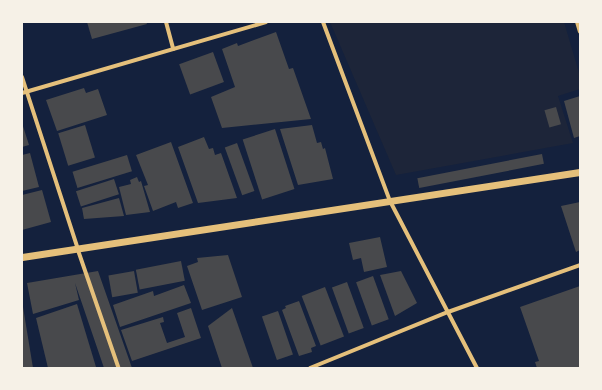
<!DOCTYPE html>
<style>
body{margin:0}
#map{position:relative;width:602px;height:390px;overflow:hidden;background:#14213d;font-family:Figtree,sans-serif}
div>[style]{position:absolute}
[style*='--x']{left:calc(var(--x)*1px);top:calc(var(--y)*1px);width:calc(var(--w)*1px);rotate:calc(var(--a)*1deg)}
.green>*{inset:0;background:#1d2539}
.building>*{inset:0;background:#48494c;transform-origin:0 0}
.pedestrian>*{height:3.5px;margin:-1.75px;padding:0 1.75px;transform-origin:1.75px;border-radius:1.75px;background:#e5c07b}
.minor>*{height:4px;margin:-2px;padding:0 2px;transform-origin:2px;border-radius:2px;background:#e5c07b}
.tertiary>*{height:7px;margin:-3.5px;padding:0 3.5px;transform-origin:3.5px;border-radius:3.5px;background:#e5c07b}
span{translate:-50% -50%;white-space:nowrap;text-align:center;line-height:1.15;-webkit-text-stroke:3.5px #f6f1e7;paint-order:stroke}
.frame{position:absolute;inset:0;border:23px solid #f6f1e7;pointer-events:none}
</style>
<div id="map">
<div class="green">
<i style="clip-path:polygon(330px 22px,564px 22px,580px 76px,580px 89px,558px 96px,573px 143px,396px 175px)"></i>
</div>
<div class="building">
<i style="clip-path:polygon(87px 22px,146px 22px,147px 24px,92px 39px)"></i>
<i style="clip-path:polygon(276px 32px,289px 69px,293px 68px,311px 119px,222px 128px,211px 97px,235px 87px,222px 49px,237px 43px,238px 46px)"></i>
<i style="left:213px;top:52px;width:32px;height:36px;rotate:70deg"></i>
<i style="clip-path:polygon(84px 88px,86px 93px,98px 89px,107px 115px,57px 131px,46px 100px)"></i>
<i style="clip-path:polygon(580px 96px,580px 136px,574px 138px,564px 101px)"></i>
<i style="left:556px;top:107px;width:18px;height:12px;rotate:74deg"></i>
<i style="clip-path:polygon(22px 123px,29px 145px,22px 147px)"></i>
<i style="left:85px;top:125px;width:34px;height:28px;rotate:73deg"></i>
<i style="clip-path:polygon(312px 125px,317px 143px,321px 142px,323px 149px,325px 148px,333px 179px,298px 185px,280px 129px)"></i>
<i style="left:275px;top:129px;width:63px;height:34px;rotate:72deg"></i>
<i style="clip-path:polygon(204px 137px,209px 149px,213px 148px,215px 155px,221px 153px,237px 198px,198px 203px,178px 147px)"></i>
<i style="clip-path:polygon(171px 142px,193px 203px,178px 208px,176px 202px,153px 211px,144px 186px,148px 185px,136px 155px)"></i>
<i style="left:237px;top:143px;width:51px;height:13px;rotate:70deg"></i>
<i style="clip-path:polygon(30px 153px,39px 187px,22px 191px,22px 155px)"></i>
<i style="left:542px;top:154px;width:10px;height:127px;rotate:79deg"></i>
<i style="left:127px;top:155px;width:17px;height:57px;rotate:73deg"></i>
<i style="clip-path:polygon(137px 177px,139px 182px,141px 181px,150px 212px,126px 215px,119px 187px,131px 184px,130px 180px)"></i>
<i style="left:114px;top:179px;width:16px;height:40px;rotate:72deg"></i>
<i style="clip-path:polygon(42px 190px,51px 222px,22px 230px,22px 195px)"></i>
<i style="clip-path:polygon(119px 198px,124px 216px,84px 219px,82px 208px)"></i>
<i style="clip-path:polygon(580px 202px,580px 250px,576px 252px,561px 206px)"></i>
<i style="clip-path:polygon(380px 237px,387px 267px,364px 272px,361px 258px,353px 260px,349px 243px)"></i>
<i style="clip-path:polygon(228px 255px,242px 297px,202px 310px,187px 266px,198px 262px,197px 258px)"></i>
<i style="left:181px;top:261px;width:20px;height:46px;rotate:79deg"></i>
<i style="clip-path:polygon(98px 271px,132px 368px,104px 368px,75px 283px,79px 300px,33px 314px,27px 283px)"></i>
<i style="left:134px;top:271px;width:22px;height:26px;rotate:80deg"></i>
<i style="clip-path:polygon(401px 271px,417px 303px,395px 316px,380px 275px)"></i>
<i style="left:373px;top:276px;width:46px;height:18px;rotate:70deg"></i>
<i style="left:347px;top:282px;width:49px;height:16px;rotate:70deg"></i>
<i style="clip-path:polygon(184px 285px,191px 303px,120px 327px,113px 305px,153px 291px,154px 296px)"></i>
<i style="clip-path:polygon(580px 286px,580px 368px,537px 368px,535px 362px,539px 361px,520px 307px)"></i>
<i style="left:325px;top:287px;width:53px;height:25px;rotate:69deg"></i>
<i style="clip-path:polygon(299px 301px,316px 346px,311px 348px,312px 352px,299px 356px,282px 310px,286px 308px,285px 306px)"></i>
<i style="clip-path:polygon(77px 304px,96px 367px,48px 368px,36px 318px)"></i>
<i style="clip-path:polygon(22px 307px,23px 307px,33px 368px,22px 368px)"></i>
<i style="clip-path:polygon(191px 308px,201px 338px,132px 361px,121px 330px,163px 317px,164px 322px,160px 323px,167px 343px,185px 337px,177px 313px)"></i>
<i style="clip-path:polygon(232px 308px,253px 368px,222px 368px,208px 326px)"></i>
<i style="left:278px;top:311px;width:46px;height:17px;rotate:71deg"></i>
</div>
<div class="pedestrian">
<i style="--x:78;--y:249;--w:126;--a:71"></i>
</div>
<div class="minor">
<i style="--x:166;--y:22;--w:28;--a:75"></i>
<i style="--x:323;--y:22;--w:191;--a:69.5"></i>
<i style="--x:390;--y:201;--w:188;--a:62.5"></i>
<i style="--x:577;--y:22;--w:10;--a:73"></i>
<i style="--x:22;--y:77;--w:181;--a:72"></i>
<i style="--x:22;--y:93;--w:254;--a:-16.2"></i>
<i style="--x:310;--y:368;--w:149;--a:-22.1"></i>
<i style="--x:448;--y:312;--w:140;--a:-19.6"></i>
</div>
<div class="tertiary">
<i style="--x:22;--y:257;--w:564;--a:-8.66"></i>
</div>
<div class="frame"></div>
</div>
